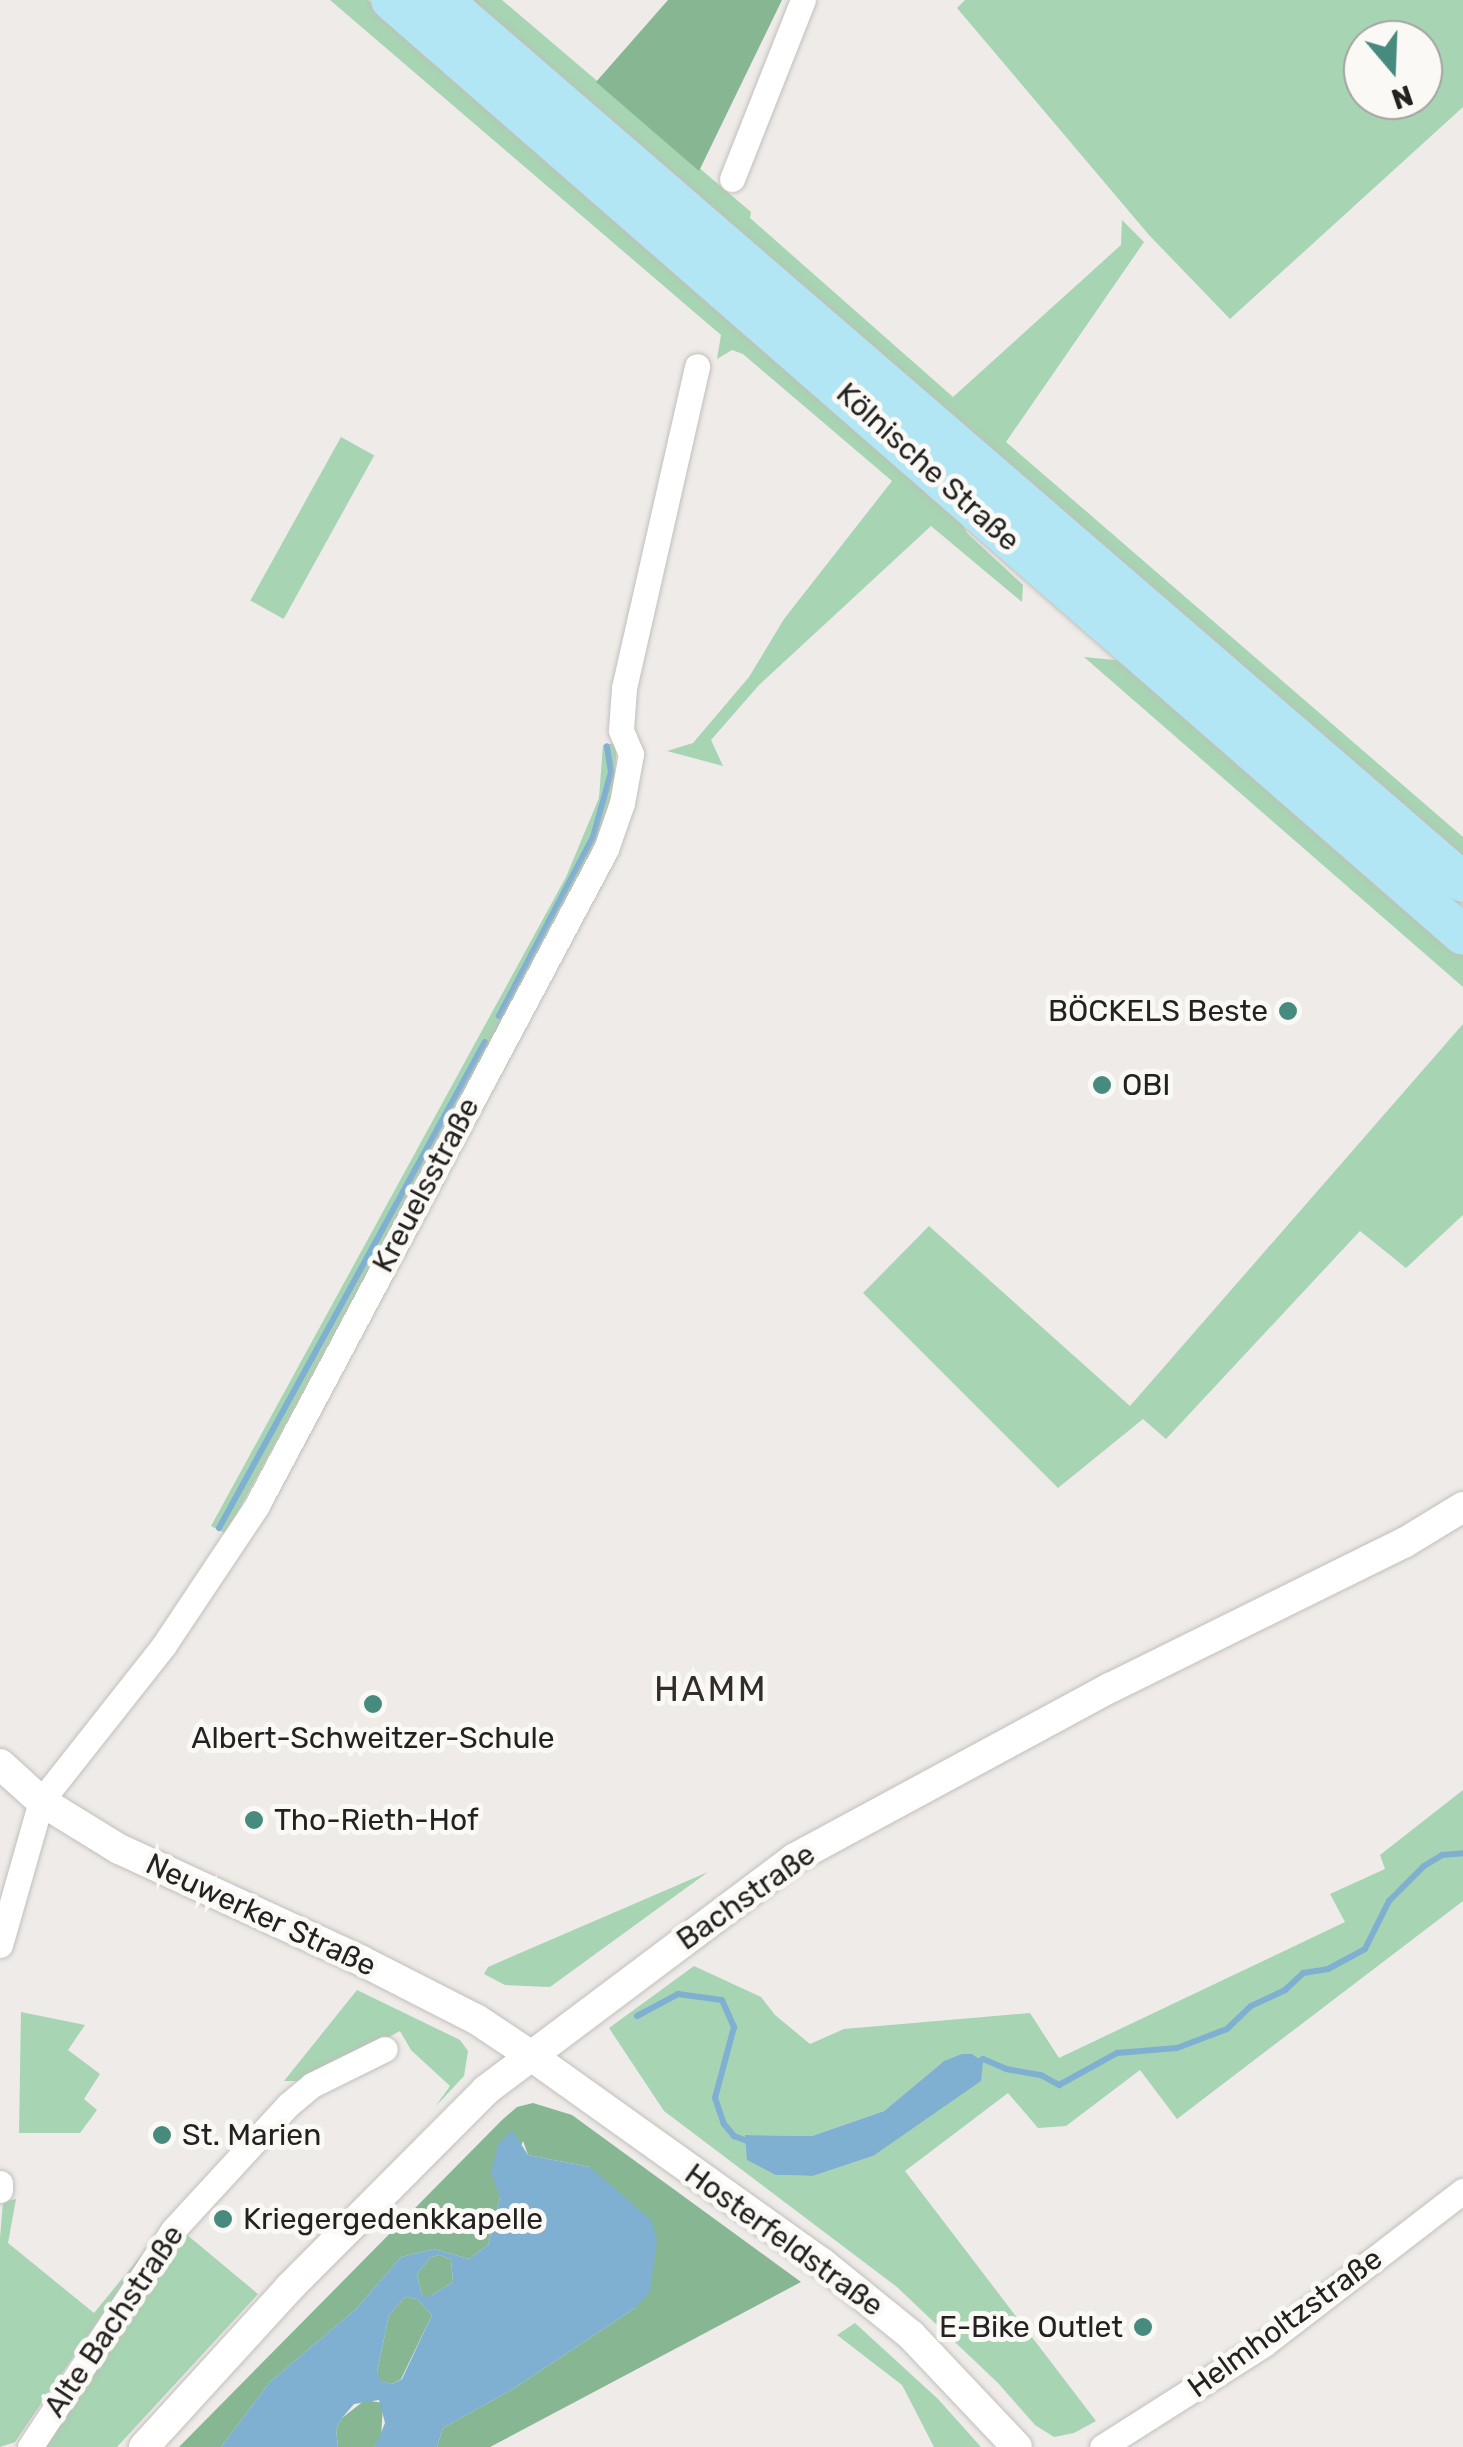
<!DOCTYPE html>
<meta charset="utf-8">
<style>
body{margin:0}
#map{position:relative;width:1463px;height:2447px;overflow:hidden;background:#eeebe8;font-family:Rubik,sans-serif}
div>[style]{position:absolute}
[style*='--x']{left:calc(var(--x)*1px);top:calc(var(--y)*1px);width:calc(var(--w)*1px);rotate:calc(var(--a)*1deg)}
.green>*{inset:0;background:#a7d4b2;transform-origin:0 0}
.forest>*{inset:0;background:#86b692}
.water>*{inset:0;background:#7fb0d2}
.stream>*{height:6px;margin:-3px;padding:0 3px;transform-origin:3px;border-radius:3px;background:#7fb0d2}
.roads{filter:drop-shadow(0 0 2px #c1bfbb) drop-shadow(0 0 2px #c1bfbb)}
.minor>*{height:25px;margin:-12.5px;padding:0 12.5px;transform-origin:12.5px;border-radius:12.5px;background:#fff}
.tertiary>*{height:30px;margin:-15px;padding:0 15px;transform-origin:15px;border-radius:15px;background:#fff}
.primary>*{height:40px;margin:-20px;padding:0 20px;transform-origin:20px;border-radius:20px;background:#b2e6f5}
.dots>*{width:28px;height:28px;translate:-50% -50%;box-sizing:border-box;border:5px solid #fbf9f5;border-radius:50%}
span{translate:-50% -50%;white-space:nowrap;text-align:center;line-height:1.15;-webkit-text-stroke:10px #fbf9f5;paint-order:stroke}
.street-label{font-size:30px;color:#232220}
.poi-label{font-size:30px;color:#232220}
.right{translate:-100% -50%;text-align:right}
.left{translate:0 -50%;text-align:left}
.quarter-label{font-size:35px;color:#302d2b;letter-spacing:2.5px}
.north{position:absolute;left:1343px;top:20px;width:100px;height:100px;box-sizing:border-box;background:#fbf9f5;border:2px solid #a5a3a0;border-radius:50%;rotate:161deg;font-size:28px;font-weight:700;line-height:40px;text-align:center;color:#232220}
.north::after{content:'';display:block;margin:auto;width:35px;height:45px;background:#478b7e;clip-path:polygon(50% 0,100% 100%,50% 72%,0 100%)}
</style>
<div id="map">
<div class="green">
<i style="clip-path:polygon(330px 0,368px 0,954px 509px,967px 533px,1023px 585px,1022px 602px,931px 526px,759px 685px,711px 740px,723px 766px,667px 751px,693px 743px,749px 677px,784px 619px,892px 481px,743px 354px,732px 350px,717px 359px,721px 335px)"></i>
<i style="clip-path:polygon(459px 0,502px 0,751px 212px,750px 218px,953px 397px,1121px 245px,1122px 220px,1144px 242px,1006px 442px,1463px 837px,1463px 875px)"></i>
<i style="clip-path:polygon(evenodd,965px 0,1463px 0,1463px 107px,1230px 319px,1149px 235px,957px 8px,965px 0,1363px 40px,1423px 40px,1423px 100px,1363px 100px,1363px 40px)"></i>
<i style="left:341px;top:437px;width:38px;height:187px;rotate:29deg"></i>
<i style="clip-path:polygon(1084px 657px,1125px 661px,1463px 954px,1463px 987px)"></i>
<i style="clip-path:polygon(617px 743px,613px 802px,580px 883px,226px 1534px,211px 1526px,566px 877px,599px 798px,603px 745px)"></i>
<i style="clip-path:polygon(1463px 1024px,1463px 1215px,1406px 1268px,1360px 1231px,1166px 1439px,1143px 1419px,1058px 1488px,863px 1293px,929px 1226px,1130px 1406px)"></i>
<i style="clip-path:polygon(evenodd,1463px 1790px,1463px 1901px,1177px 2119px,1140px 2070px,1066px 2126px,1038px 2128px,1008px 2093px,905px 2171px,1096px 2421px,1074px 2433px,1054px 2437px,1035px 2425px,998px 2383px,897px 2287px,664px 2111px,609px 2028px,694px 1966px,761px 1997px,775px 2015px,810px 2044px,844px 2029px,1030px 2013px,1059px 2058px,1345px 1922px,1330px 1894px,1385px 1869px,1380px 1855px,1463px 1790px,944px 2061px,873px 2156px,813px 2176px,776px 2175px,745px 2135px,812px 2136px,884px 2111px,944px 2061px)"></i>
<i style="clip-path:polygon(708px 1872px,550px 1987px,505px 1985px,484px 1974px,488px 1967px)"></i>
<i style="clip-path:polygon(357px 1990px,460px 2040px,468px 2051px,464px 2076px,435px 2107px,450px 2086px,411px 2050px,400px 2031px,308px 2081px,284px 2081px)"></i>
<i style="clip-path:polygon(21px 2012px,85px 2025px,68px 2050px,100px 2074px,84px 2099px,97px 2110px,80px 2133px,19px 2133px)"></i>
<i style="clip-path:polygon(16px 2199px,8px 2243px,94px 2313px,149px 2246px,15px 2442px,0 2447px,0 2238px,3px 2202px)"></i>
<i style="clip-path:polygon(186px 2234px,258px 2294px,117px 2447px,44px 2447px)"></i>
<i style="clip-path:polygon(855px 2323px,938px 2399px,981px 2447px,934px 2447px,902px 2385px,837px 2335px)"></i>
</div>
<div class="forest">
<i style="clip-path:polygon(668px 0,782px 0,699px 171px,596px 82px)"></i>
<i style="clip-path:polygon(533px 2103px,572px 2115px,801px 2282px,490px 2447px,437px 2447px,443px 2428px,513px 2389px,635px 2308px,590px 2167px,528px 2155px,523px 2141px,500px 2197px,488px 2245px,469px 2259px,434px 2249px,401px 2257px,356px 2309px,270px 2382px,221px 2447px,179px 2447px,502px 2120px,517px 2107px)"></i>
<i style="clip-path:polygon(440px 2255px,451px 2260px,453px 2282px,432px 2295px,422px 2295px,417px 2274px,431px 2257px)"></i>
<i style="clip-path:polygon(405px 2297px,417px 2299px,432px 2315px,401px 2379px,392px 2384px,380px 2381px,377px 2372px,389px 2315px)"></i>
<i style="clip-path:polygon(365px 2400px,383px 2403px,381px 2439px,375px 2447px,338px 2447px,336px 2429px,342px 2418px)"></i>
</div>
<div class="water">
<i style="clip-path:polygon(962px 2054px,972px 2054px,983px 2062px,981px 2081px,873px 2156px,813px 2176px,776px 2175px,747px 2160px,745px 2135px,812px 2136px,884px 2111px,944px 2061px)"></i>
<i style="clip-path:polygon(evenodd,512px 2130px,528px 2155px,590px 2167px,651px 2220px,657px 2239px,650px 2292px,635px 2308px,513px 2389px,443px 2428px,437px 2447px,375px 2447px,385px 2423px,379px 2400px,354px 2404px,342px 2418px,336px 2429px,338px 2447px,221px 2447px,270px 2382px,356px 2309px,401px 2257px,434px 2249px,469px 2259px,488px 2245px,500px 2197px,491px 2172px,498px 2144px,512px 2130px,440px 2255px,451px 2260px,453px 2282px,432px 2295px,422px 2295px,417px 2274px,431px 2257px,440px 2255px,512px 2130px,405px 2297px,417px 2299px,432px 2315px,402px 2379px,392px 2384px,381px 2381px,377px 2372px,389px 2315px,405px 2297px)"></i>
</div>
<div class="stream">
<i style="--x:499;--y:1016;--w:202;--a:-62.3"></i>
<i style="--x:593;--y:837;--w:67;--a:-74.5"></i>
<i style="--x:611;--y:772;--w:26;--a:-99"></i>
<i style="--x:219;--y:1528;--w:554;--a:-61.31"></i>
<i style="--x:637;--y:2016;--w:47;--a:-28.2"></i>
<i style="--x:678;--y:1994;--w:44;--a:7.8"></i>
<i style="--x:722;--y:2000;--w:30;--a:66"></i>
<i style="--x:734;--y:2027;--w:73;--a:105"></i>
<i style="--x:715;--y:2098;--w:28;--a:71"></i>
<i style="--x:724;--y:2124;--w:16;--a:50"></i>
<i style="--x:734;--y:2136;--w:14;--a:21"></i>
<i style="--x:977;--y:2063;--w:7;--a:-34"></i>
<i style="--x:983;--y:2059;--w:25;--a:23"></i>
<i style="--x:1006;--y:2069;--w:36;--a:10"></i>
<i style="--x:1041;--y:2075;--w:21;--a:29"></i>
<i style="--x:1059;--y:2085;--w:66;--a:-28.9"></i>
<i style="--x:1117;--y:2053;--w:60;--a:-4.8"></i>
<i style="--x:1177;--y:2048;--w:53;--a:-20.8"></i>
<i style="--x:1227;--y:2029;--w:33;--a:-44"></i>
<i style="--x:1251;--y:2006;--w:38;--a:-25"></i>
<i style="--x:1285;--y:1990;--w:25;--a:-43"></i>
<i style="--x:1303;--y:1973;--w:25;--a:-9"></i>
<i style="--x:1328;--y:1969;--w:42;--a:-28.4"></i>
<i style="--x:1365;--y:1949;--w:54;--a:-63.4"></i>
<i style="--x:1389;--y:1901;--w:49;--a:-45"></i>
<i style="--x:1424;--y:1866;--w:21;--a:-31"></i>
<i style="--x:1442;--y:1855;--w:21;--a:-5"></i>
</div>
<div class="roads">
<div class="minor">
<i style="--x:732;--y:179;--w:193;--a:-68.4"></i>
<i style="--x:0;--y:1945;--w:150;--a:-74.1"></i>
<i style="--x:41;--y:1801;--w:199;--a:-51.7"></i>
<i style="--x:164;--y:1645;--w:166;--a:-56.3"></i>
<i style="--x:256;--y:1507;--w:745;--a:-61.99"></i>
<i style="--x:606;--y:849;--w:49;--a:-70.8"></i>
<i style="--x:622;--y:803;--w:50;--a:-79.6"></i>
<i style="--x:631;--y:754;--w:26;--a:-113"></i>
<i style="--x:621;--y:730;--w:42;--a:-85.9"></i>
<i style="--x:624;--y:688;--w:330;--a:-77.2"></i>
<i style="--x:0;--y:2183;--w:7;--a:90"></i>
<i style="--x:30;--y:2447;--w:260;--a:-56.6"></i>
<i style="--x:173;--y:2230;--w:170;--a:-47.4"></i>
<i style="--x:288;--y:2105;--w:31;--a:-40"></i>
<i style="--x:312;--y:2085;--w:81;--a:-26.3"></i>
<i style="--x:1102;--y:2447;--w:192;--a:-32.4"></i>
<i style="--x:1264;--y:2344;--w:251;--a:-37.6"></i>
</div>
<div class="tertiary">
<i style="--x:0;--y:1764;--w:55;--a:42.1"></i>
<i style="--x:41;--y:1801;--w:92;--a:31.6"></i>
<i style="--x:119;--y:1849;--w:265;--a:24.7"></i>
<i style="--x:360;--y:1960;--w:130;--a:27"></i>
<i style="--x:476;--y:2019;--w:65;--a:33.7"></i>
<i style="--x:530;--y:2055;--w:359;--a:35.5"></i>
<i style="--x:822;--y:2263;--w:114;--a:39"></i>
<i style="--x:911;--y:2335;--w:154;--a:46.6"></i>
<i style="--x:144;--y:2447;--w:217;--a:-47.6"></i>
<i style="--x:290;--y:2287;--w:278;--a:-45.1"></i>
<i style="--x:486;--y:2090;--w:386;--a:-36.9"></i>
<i style="--x:795;--y:1858;--w:358;--a:-28.4"></i>
<i style="--x:1110;--y:1688;--w:328;--a:-26.3"></i>
<i style="--x:1404;--y:1543;--w:69;--a:-31.4"></i>
</div>
<div class="primary">
<i style="--x:391;--y:0;--w:1422;--a:41.09"></i>
<i style="--x:442;--y:0;--w:1349;--a:40.82"></i>
</div>
</div>
<div class="dots">
<i style="left:1288px;top:1011px;background:#478b7e"></i>
<i style="left:1102px;top:1085px;background:#478b7e"></i>
<i style="left:373px;top:1704px;background:#478b7e"></i>
<i style="left:254px;top:1820px;background:#478b7e"></i>
<i style="left:162px;top:2135px;background:#478b7e"></i>
<i style="left:223px;top:2219px;background:#478b7e"></i>
<i style="left:1143px;top:2327px;background:#478b7e"></i>
</div>
<div class="street-label">
<span style="left:928px;top:467px;rotate:42deg">Kölnische Straße</span>
<span style="left:426px;top:1185px;rotate:-62deg">Kreuelsstraße</span>
<span style="left:746px;top:1897px;rotate:-35deg">Bachstraße</span>
<span style="left:261px;top:1915px;rotate:25deg">Neuwerker Straße</span>
<span style="left:784px;top:2240px;rotate:36deg">Hosterfeldstraße</span>
<span style="left:114px;top:2321px;rotate:-56deg">Alte Bachstraße</span>
<span style="left:1285px;top:2323px;rotate:-36deg">Helmholtzstraße</span>
</div>
<div class="poi-label">
<span class="right" style="left:1268px;top:1011px">BÖCKELS Beste</span>
<span class="left" style="left:1122px;top:1085px">OBI</span>
<span style="left:373px;top:1738px">Albert-Schweitzer-Schule</span>
<span class="left" style="left:274px;top:1820px">Tho-Rieth-Hof</span>
<span class="left" style="left:182px;top:2135px">St. Marien</span>
<span class="left" style="left:243px;top:2219px">Kriegergedenkkapelle</span>
<span class="right" style="left:1123px;top:2327px">E-Bike Outlet</span>
</div>
<div class="quarter-label">
<span style="left:711px;top:1689px">HAMM</span>
</div>
<div class="north">N</div>
</div>
